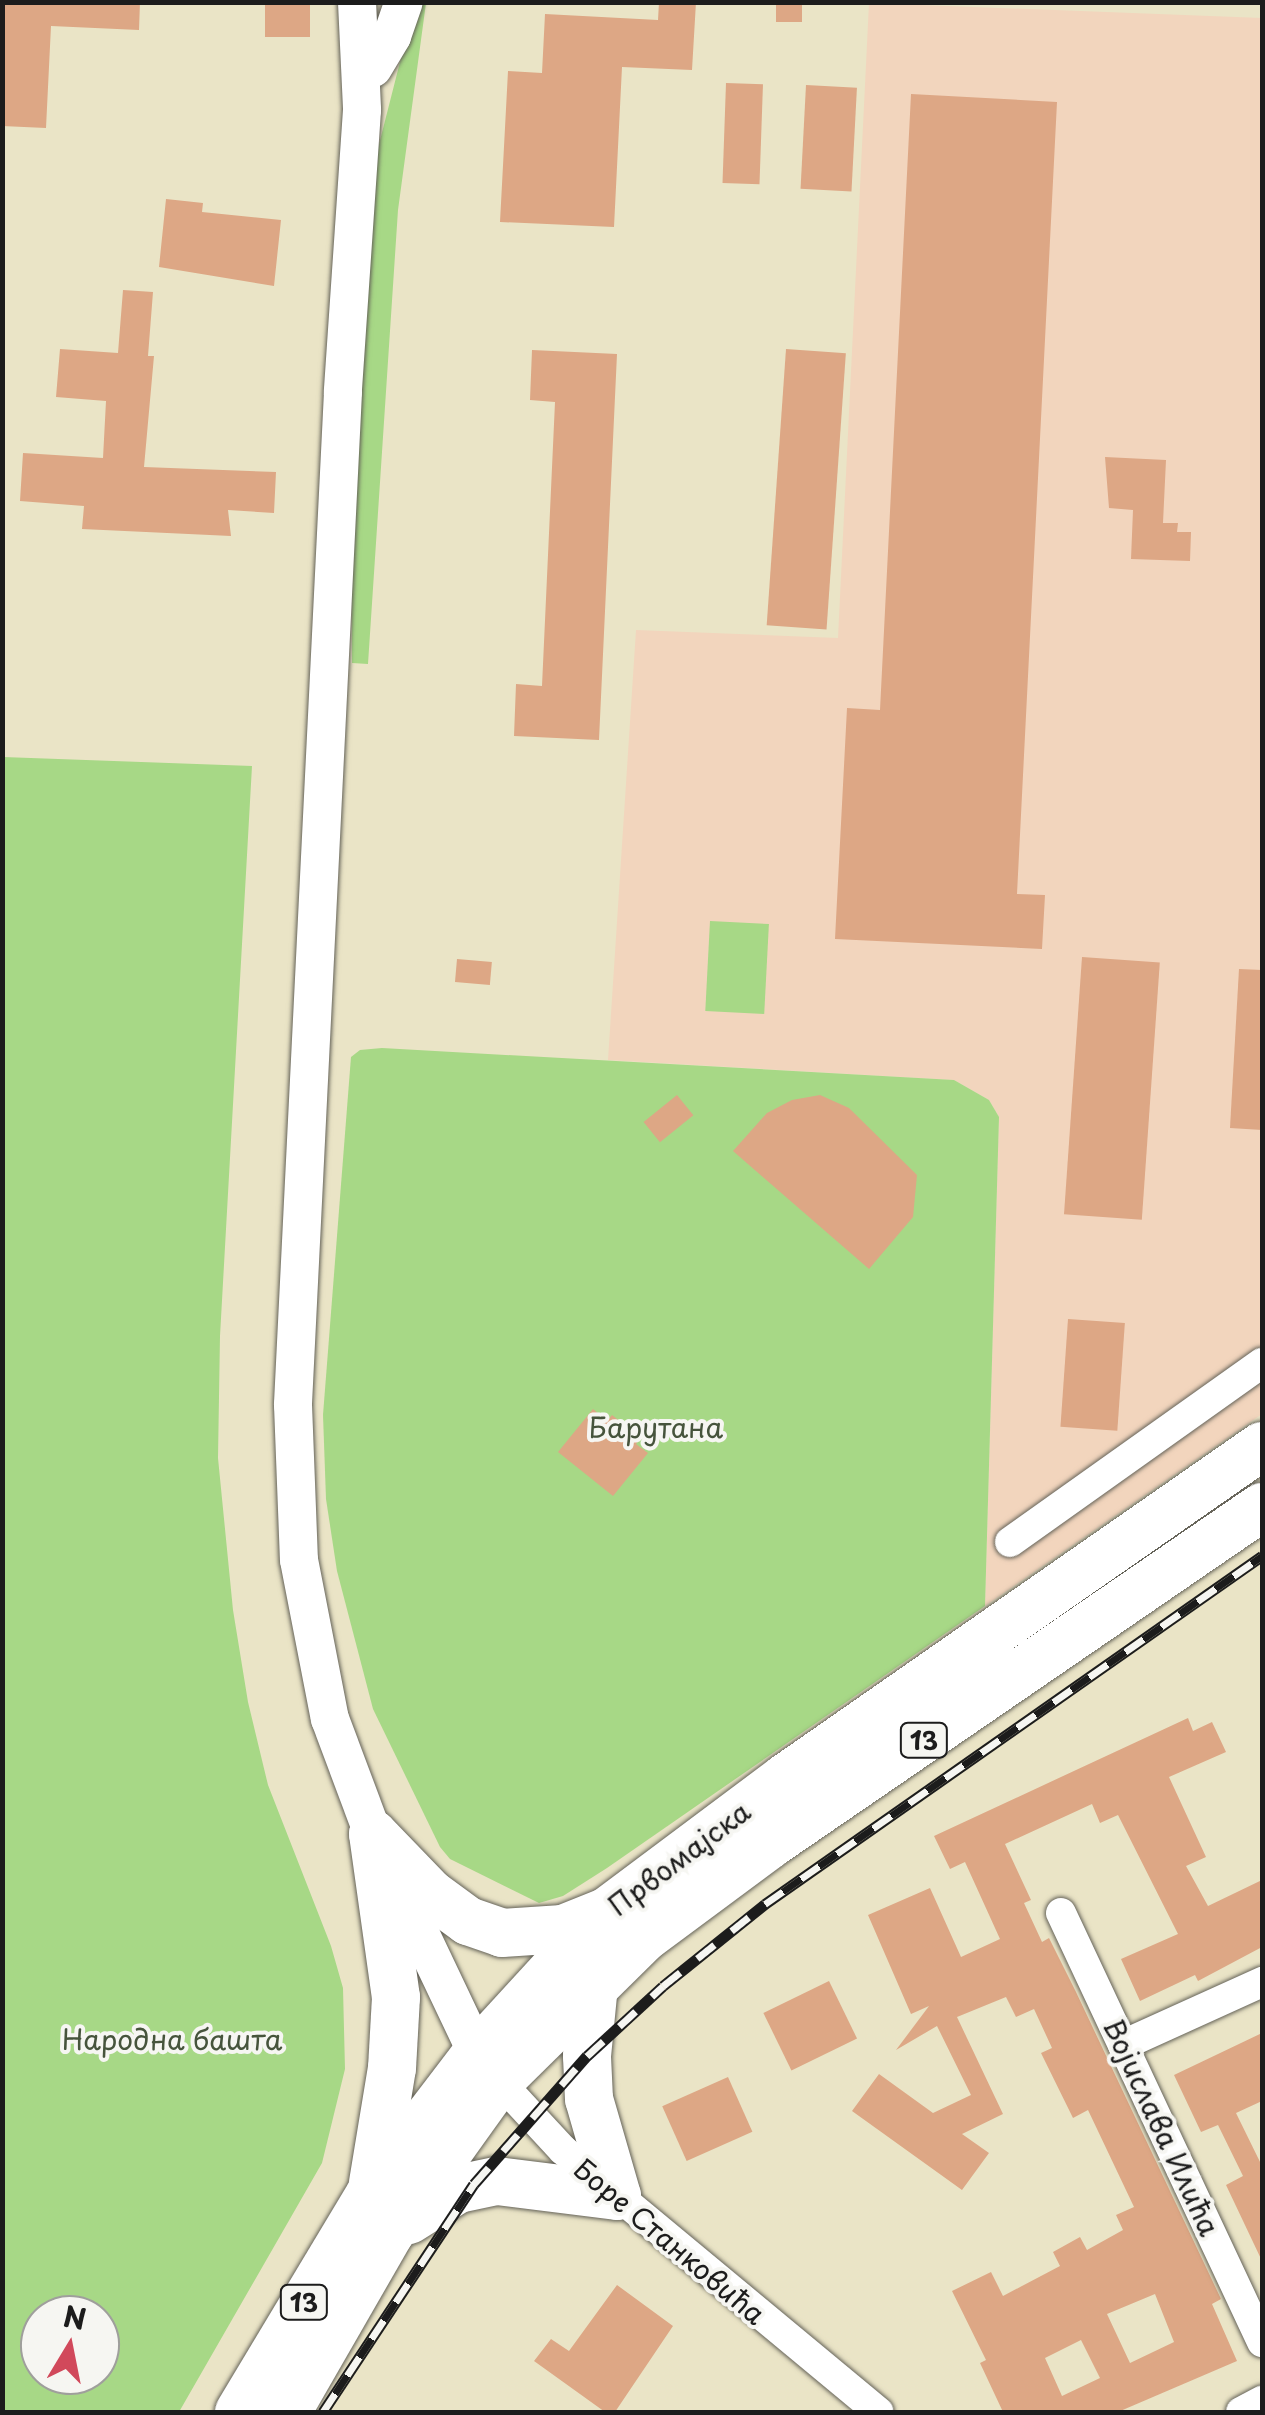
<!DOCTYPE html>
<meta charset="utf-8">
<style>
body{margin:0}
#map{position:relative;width:1265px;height:2415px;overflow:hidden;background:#eae4c6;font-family:"Playpen Sans",sans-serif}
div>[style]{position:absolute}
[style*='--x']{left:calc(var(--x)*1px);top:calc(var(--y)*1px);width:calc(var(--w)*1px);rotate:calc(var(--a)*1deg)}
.built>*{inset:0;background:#f2d5bd}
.green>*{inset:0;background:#a7d886;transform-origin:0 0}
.building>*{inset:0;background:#dda785;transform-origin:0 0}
.roads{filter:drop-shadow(0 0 2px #646258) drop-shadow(0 0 2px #646258)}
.minor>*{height:30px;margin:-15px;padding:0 15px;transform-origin:15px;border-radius:15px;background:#fff}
.tertiary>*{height:38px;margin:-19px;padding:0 19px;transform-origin:19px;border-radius:19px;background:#fff}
.primary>*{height:48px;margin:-24px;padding:0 24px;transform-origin:24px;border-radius:24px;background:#fff}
.rail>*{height:11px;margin-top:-5.5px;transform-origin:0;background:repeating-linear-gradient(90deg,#f6f6f2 0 22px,#1c1c1c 0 44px);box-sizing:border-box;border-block:2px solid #1c1c1c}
span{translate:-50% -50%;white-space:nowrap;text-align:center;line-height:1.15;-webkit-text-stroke:8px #f6f6f2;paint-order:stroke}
.shield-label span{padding:2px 8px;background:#f6f6f2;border:2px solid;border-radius:8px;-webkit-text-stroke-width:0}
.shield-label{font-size:25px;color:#1c1c1c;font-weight:700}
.park-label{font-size:28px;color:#46543c}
.street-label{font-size:28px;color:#1c1c1c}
.frame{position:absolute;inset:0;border:5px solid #1c1c1c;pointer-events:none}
.north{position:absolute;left:20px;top:2295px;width:100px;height:100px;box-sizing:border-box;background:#f6f6f2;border:2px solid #9f9f9c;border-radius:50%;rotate:10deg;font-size:28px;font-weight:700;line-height:40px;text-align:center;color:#1c1c1c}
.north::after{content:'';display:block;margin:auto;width:35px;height:45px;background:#d1495b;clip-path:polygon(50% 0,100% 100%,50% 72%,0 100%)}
</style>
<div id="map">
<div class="built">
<i style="clip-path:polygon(869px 3px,1262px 18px,1262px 1414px,985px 1606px,999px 1117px,989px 1100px,954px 1080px,608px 1060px,636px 630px,838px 638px)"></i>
</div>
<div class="green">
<i style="clip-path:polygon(415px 3px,426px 3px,398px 210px,368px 664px,352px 663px,351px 488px,373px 168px)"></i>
<i style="clip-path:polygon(evenodd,3px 757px,252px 766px,220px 1336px,218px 1458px,233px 1610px,248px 1702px,268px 1785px,331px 1946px,343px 1988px,345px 2069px,322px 2163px,179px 2412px,3px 2412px,3px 757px,100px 2315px,100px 2375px,40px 2375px,40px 2315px,100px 2315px)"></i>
<i style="left:710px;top:921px;width:59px;height:90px;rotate:3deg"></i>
<i style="clip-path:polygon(382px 1048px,954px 1080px,989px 1100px,999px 1117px,985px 1606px,607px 1868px,563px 1896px,539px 1903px,450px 1859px,440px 1847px,373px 1709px,337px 1571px,326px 1499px,323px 1415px,351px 1057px,360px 1050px)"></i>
</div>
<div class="building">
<i style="clip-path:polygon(2px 2px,140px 2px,139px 30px,51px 26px,46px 128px,2px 126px)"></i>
<i style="left:265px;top:2px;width:45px;height:35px"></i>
<i style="clip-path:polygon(659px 2px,696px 2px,692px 70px,622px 67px,614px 227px,500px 222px,508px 71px,542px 73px,545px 14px,658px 20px)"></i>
<i style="left:776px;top:2px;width:26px;height:20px"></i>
<i style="left:726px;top:83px;width:37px;height:100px;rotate:2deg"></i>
<i style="left:806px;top:85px;width:51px;height:104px;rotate:3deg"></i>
<i style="clip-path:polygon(911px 94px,1057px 102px,1017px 894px,1045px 895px,1042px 949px,835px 939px,847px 708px,880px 710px)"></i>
<i style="clip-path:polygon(166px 199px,203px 203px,202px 212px,281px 220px,274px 286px,159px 267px)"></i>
<i style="clip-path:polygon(123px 290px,153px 292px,148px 356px,154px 356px,144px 467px,276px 472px,274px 513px,228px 510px,231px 536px,82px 529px,84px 506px,20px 501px,23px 453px,103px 458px,106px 401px,56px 397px,60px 349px,118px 353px)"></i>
<i style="left:786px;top:349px;width:60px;height:277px;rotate:4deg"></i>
<i style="clip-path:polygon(532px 350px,617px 354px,599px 740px,514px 736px,516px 684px,542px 686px,555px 402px,530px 400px)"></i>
<i style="clip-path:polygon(1105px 457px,1166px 460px,1163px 523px,1178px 523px,1177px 532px,1191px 532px,1190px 561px,1131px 559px,1133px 510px,1109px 508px)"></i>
<i style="left:1082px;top:957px;width:78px;height:258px;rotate:4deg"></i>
<i style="left:457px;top:959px;width:35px;height:23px;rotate:5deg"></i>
<i style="clip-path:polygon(1239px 969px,1262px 970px,1262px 1130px,1230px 1128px)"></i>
<i style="left:677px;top:1095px;width:26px;height:43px;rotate:51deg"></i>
<i style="clip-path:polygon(820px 1095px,849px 1108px,917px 1175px,913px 1217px,869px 1269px,733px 1151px,767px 1113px,792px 1100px)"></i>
<i style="left:1068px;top:1319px;width:57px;height:108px;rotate:4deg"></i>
<i style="clip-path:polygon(593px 1409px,607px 1421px,612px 1415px,641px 1438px,636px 1444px,648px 1453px,613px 1496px,558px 1452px)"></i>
<i style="clip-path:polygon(evenodd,1188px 1718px,1193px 1731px,1212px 1722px,1226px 1752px,1169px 1777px,1206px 1857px,1186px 1866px,1208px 1906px,1262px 1880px,1262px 1947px,1198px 1981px,1195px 1975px,1140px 2001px,1121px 1959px,1178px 1934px,1118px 1815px,1100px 1823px,1092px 1804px,1005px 1844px,1031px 1900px,1024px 1903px,1042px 1942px,1049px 1938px,1076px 1992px,1221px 2299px,1212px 2304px,1237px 2361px,1118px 2412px,1003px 2412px,980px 2363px,986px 2360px,952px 2291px,991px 2272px,1003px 2296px,1060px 2266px,1053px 2252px,1080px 2237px,1087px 2250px,1123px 2230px,1116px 2215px,1134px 2207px,1088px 2110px,1073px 2118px,1041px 2053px,1052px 2048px,1034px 2009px,1016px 2017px,1006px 1997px,957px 2017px,1003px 2114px,962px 2134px,989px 2153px,962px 2190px,852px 2111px,879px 2074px,933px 2113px,971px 2095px,937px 2026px,896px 2050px,929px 2006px,911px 2014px,868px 1915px,930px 1888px,961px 1957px,1000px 1939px,965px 1862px,950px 1869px,934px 1836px,1188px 1718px,1155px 2294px,1174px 2342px,1130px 2363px,1107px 2314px,1155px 2294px,1188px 1718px,1081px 2340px,1100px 2378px,1062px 2396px,1045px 2358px,1081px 2340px)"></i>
<i style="left:829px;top:1981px;width:64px;height:73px;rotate:64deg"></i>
<i style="clip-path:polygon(1262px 2033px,1262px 2101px,1236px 2113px,1262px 2166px,1262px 2261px,1226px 2185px,1243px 2176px,1218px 2125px,1201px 2132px,1174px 2075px)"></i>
<i style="left:728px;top:2077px;width:60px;height:72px;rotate:66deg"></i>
<i style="clip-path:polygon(617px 2285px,673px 2326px,615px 2412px,605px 2412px,534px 2361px,551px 2339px,569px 2351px)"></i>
</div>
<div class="roads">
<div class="minor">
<i style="--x:1010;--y:1542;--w:309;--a:-35.4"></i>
<i style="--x:1061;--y:1913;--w:474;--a:64.9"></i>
<i style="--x:1123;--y:2045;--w:153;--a:-24.4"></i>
<i style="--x:499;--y:2081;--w:94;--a:47.2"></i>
<i style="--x:563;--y:2150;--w:410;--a:39.7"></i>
<i style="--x:1241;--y:2412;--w:24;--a:-28"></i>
</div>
<div class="tertiary">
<i style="--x:357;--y:2;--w:108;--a:87.3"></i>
<i style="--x:362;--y:110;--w:283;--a:93.9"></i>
<i style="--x:343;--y:392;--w:1014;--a:92.83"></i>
<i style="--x:293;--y:1405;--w:155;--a:87.8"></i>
<i style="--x:299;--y:1560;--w:162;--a:79"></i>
<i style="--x:330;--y:1719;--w:123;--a:69.5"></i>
<i style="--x:373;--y:1834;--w:242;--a:64.6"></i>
<i style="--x:477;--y:2053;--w:26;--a:51"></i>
<i style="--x:373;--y:68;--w:37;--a:-59"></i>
<i style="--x:392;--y:36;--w:36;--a:-71"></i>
</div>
<div class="primary">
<i style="--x:373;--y:1834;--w:165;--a:82"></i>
<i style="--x:396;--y:1997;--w:71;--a:93.2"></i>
<i style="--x:392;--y:2068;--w:117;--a:99.4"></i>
<i style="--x:373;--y:1834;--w:83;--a:46"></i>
<i style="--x:431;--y:1894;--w:46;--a:36.1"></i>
<i style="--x:468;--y:1921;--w:36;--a:19"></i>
<i style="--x:502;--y:1933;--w:61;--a:-3.8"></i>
<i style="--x:563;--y:1929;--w:43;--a:-21.8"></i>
<i style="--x:409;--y:2220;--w:58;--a:-32.3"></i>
<i style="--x:458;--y:2189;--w:40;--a:-12"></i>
<i style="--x:497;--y:2181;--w:121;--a:7.1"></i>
<i style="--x:617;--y:2196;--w:101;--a:-106.1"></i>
<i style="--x:589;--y:2099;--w:43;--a:-92.7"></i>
<i style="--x:587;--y:2056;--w:72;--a:-84.4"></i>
<i style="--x:239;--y:2412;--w:257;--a:-59"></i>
<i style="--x:371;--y:2192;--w:175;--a:-52.7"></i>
<i style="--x:477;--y:2053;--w:191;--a:-47.5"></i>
<i style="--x:606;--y:1912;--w:224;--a:-36.8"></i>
<i style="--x:785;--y:1778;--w:581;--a:-34.84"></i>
<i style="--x:287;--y:2412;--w:207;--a:-60.1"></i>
<i style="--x:390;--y:2233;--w:187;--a:-54.4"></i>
<i style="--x:499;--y:2081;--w:204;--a:-44.6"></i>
<i style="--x:644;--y:1938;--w:156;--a:-36.6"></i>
<i style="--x:769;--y:1845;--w:598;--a:-34.43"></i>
</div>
</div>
<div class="rail">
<i style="--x:323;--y:2412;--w:273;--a:-56.5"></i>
<i style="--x:474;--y:2184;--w:171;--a:-48.6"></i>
<i style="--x:587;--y:2056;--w:103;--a:-42.6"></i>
<i style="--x:663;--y:1986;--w:131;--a:-38.8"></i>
<i style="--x:765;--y:1904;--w:607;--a:-35"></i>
</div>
<div class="shield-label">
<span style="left:924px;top:1740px">13</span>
<span style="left:304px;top:2302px">13</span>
</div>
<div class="park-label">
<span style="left:656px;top:1427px">Барутана</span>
<span style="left:172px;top:2039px">Народна башта</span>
</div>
<div class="street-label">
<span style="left:679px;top:1858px;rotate:-37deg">Првомајска</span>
<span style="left:1162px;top:2127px;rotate:65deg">Војислава Илића</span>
<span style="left:670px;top:2241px;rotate:40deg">Боре Станковића</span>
</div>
<div class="frame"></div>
<div class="north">N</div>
</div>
